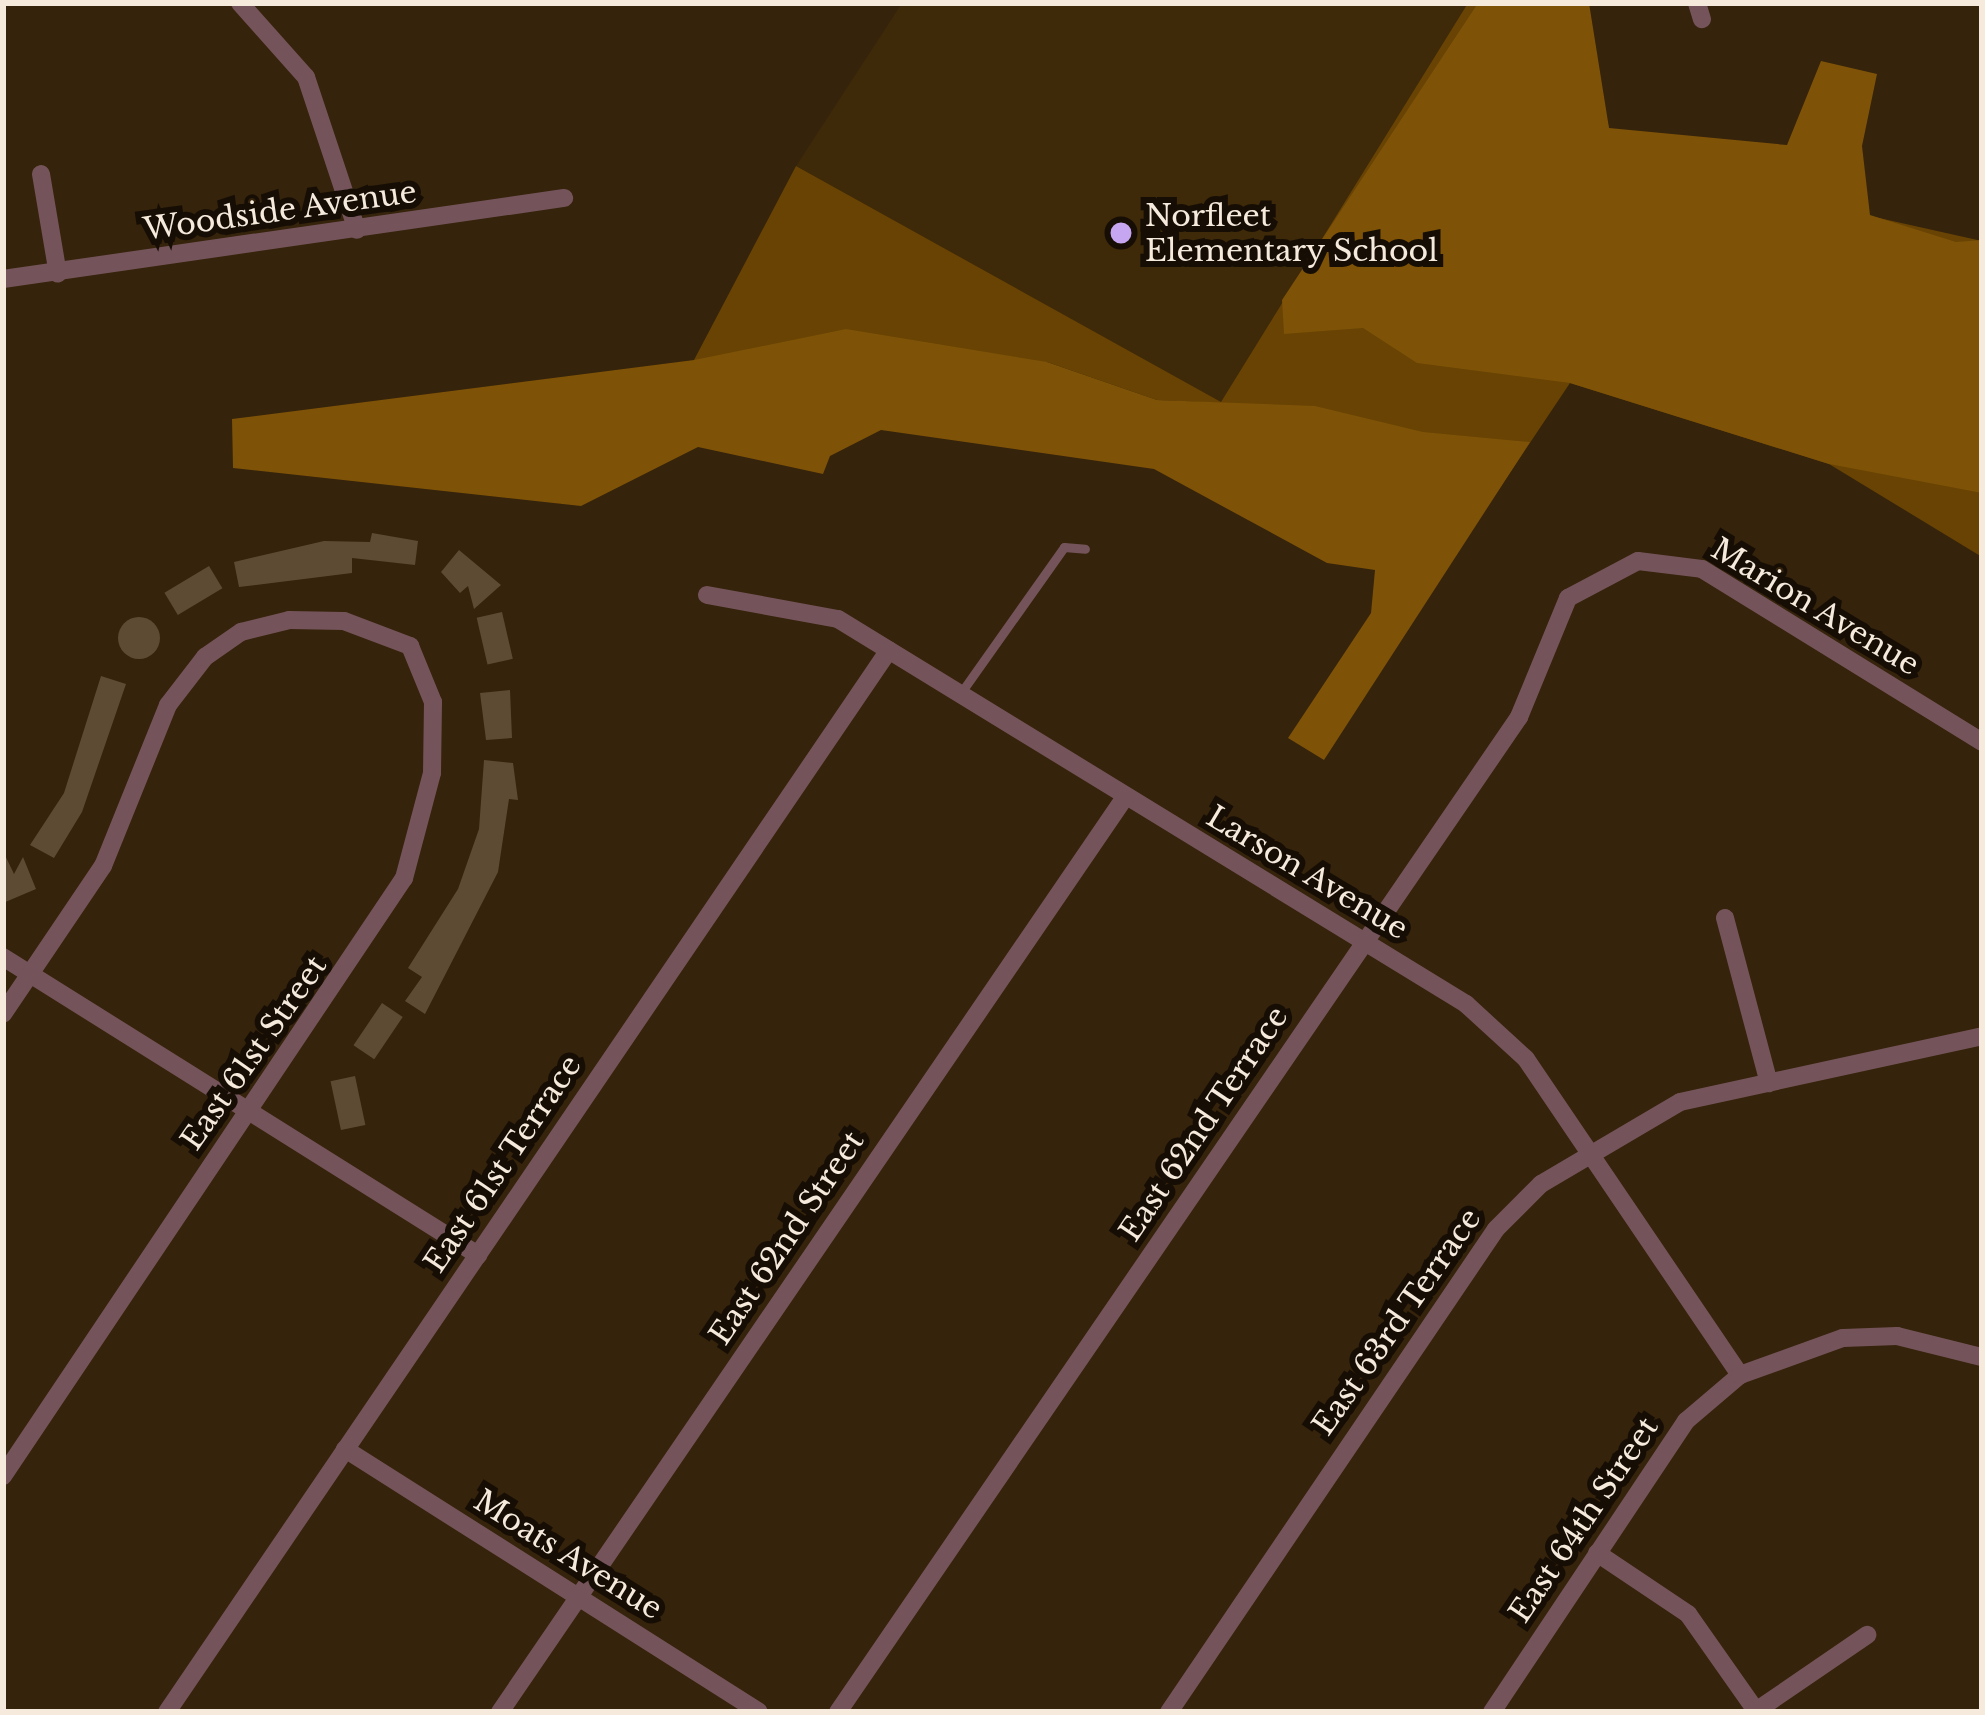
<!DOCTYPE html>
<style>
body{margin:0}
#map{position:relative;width:1985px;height:1715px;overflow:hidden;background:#35230b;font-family:"Libre Baskerville",serif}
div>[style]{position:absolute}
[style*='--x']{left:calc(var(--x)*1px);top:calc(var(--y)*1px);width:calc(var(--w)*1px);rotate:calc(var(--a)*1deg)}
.built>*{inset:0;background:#3e2909}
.green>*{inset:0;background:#684303}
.forest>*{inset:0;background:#7e5207}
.building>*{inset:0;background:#5e4b33;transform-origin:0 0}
.round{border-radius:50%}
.lane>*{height:9px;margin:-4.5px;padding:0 4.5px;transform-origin:4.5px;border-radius:4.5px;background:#74545a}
.street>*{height:18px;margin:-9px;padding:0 9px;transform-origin:9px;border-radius:9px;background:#74545a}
.dots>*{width:33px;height:33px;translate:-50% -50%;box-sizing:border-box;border:6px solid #160e05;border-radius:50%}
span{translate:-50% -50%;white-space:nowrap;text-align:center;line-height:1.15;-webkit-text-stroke:12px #160e05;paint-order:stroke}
.street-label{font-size:30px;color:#f6eadc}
.poi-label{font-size:30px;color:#f6eadc}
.left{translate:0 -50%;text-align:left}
.frame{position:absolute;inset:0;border:6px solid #f6eadc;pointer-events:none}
</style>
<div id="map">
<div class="built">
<i style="clip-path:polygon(902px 3px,1478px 3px,1221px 403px,796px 166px)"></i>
</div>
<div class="green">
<i style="clip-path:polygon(1468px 3px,1576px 3px,1609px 128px,1870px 216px,1982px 241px,1982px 557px,1829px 464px,1570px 383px,1471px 531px,1221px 403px,1157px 400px,1047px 362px,694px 360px,796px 166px,1221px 402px)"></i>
</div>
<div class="forest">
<i style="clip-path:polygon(1478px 3px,1589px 3px,1609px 128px,1787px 145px,1821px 61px,1877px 74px,1862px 146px,1870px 215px,1956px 242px,1982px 240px,1982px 493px,1829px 464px,1570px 383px,1417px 363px,1363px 328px,1284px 334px,1282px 300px)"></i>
<i style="clip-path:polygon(846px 329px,1047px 362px,1157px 400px,1315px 406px,1423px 432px,1530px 442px,1324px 760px,1288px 738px,1371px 613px,1375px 570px,1327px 563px,1154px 469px,881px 430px,830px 456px,823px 474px,698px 447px,581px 506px,233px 468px,232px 419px,694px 360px)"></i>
</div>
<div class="building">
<i style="clip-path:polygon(372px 533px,418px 541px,415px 565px,352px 558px,352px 573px,239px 587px,234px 562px,324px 541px,370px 542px)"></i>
<i style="clip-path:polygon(459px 550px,501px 585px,474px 609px,468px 586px,460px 593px,441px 572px)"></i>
<i style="left:209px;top:566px;width:26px;height:52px;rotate:59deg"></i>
<i style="left:502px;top:612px;width:48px;height:26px;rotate:77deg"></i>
<i class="round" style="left:118px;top:617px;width:42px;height:42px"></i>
<i style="clip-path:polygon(101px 676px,126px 684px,82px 812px,54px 858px,30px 845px,64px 793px)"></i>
<i style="clip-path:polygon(510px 690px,512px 738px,486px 740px,480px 693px)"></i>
<i style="clip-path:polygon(484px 760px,513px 763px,518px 800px,509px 799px,498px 872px,425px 1014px,405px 1001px,422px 977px,408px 968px,458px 889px,479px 829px)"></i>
<i style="clip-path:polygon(3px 851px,14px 874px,23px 857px,36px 889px,3px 903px)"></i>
<i style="left:382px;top:1003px;width:25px;height:51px;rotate:34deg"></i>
<i style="left:355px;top:1076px;width:50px;height:25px;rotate:78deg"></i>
</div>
<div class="lane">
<i style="--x:960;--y:694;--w:180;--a:-54.7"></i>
<i style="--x:1064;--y:547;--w:21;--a:5"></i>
</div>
<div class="street">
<i style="--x:240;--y:3;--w:99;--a:48.3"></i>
<i style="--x:306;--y:77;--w:161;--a:71.6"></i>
<i style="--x:1697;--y:3;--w:17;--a:73"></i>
<i style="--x:41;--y:174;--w:101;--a:80.4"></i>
<i style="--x:3;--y:279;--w:567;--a:-8.22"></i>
<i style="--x:707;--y:595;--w:133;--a:10.4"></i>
<i style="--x:838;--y:619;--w:737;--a:31.51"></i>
<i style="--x:1466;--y:1004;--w:81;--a:42.5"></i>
<i style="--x:1526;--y:1059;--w:382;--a:55.9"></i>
<i style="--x:1725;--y:918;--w:171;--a:75.1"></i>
<i style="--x:3;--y:957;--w:561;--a:32.1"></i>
<i style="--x:3;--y:1014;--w:179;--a:-56"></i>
<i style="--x:103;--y:866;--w:174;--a:-68"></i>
<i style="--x:168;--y:705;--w:61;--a:-52.4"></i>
<i style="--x:205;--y:657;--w:44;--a:-34.8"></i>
<i style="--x:241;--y:632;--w:49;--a:-14"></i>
<i style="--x:289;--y:620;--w:55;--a:1"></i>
<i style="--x:344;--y:621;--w:71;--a:20.7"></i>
<i style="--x:410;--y:646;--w:61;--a:67.7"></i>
<i style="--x:433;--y:702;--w:71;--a:90.8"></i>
<i style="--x:432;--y:773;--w:109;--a:104.9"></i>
<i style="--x:404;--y:878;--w:720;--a:123.84"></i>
<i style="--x:345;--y:1449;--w:490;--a:32.4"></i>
<i style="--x:1597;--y:1553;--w:110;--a:33.8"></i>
<i style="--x:1688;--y:1614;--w:120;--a:54.9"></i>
<i style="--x:1756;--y:1711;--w:135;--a:-34.4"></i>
<i style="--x:167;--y:1712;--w:1284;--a:-55.79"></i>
<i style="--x:500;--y:1712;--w:1108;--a:-55.66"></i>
<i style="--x:838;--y:1712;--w:1206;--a:-55.61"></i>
<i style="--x:1519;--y:717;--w:129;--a:-67.6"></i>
<i style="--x:1568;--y:598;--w:79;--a:-27.9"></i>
<i style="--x:1638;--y:561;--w:64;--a:7.1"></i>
<i style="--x:1702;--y:569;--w:329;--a:31.7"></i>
<i style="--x:1169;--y:1712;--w:583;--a:-55.9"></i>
<i style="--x:1496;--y:1229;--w:64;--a:-45"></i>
<i style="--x:1541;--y:1184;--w:161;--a:-30.5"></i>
<i style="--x:1680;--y:1102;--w:309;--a:-12.3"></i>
<i style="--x:1492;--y:1712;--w:350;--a:-56.3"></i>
<i style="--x:1686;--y:1421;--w:71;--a:-40.4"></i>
<i style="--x:1740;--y:1375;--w:109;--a:-19.8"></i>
<i style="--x:1843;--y:1338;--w:54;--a:-2.1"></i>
<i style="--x:1897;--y:1336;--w:88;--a:13.9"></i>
</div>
<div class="dots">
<i style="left:1121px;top:233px;background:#c6a6f0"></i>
</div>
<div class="street-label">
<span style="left:280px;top:211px;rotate:-8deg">Woodside Avenue</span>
<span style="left:1815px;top:607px;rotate:31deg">Marion Avenue</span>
<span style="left:1307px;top:873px;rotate:31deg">Larson Avenue</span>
<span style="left:254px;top:1053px;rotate:-55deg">East 61st Street</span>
<span style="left:1204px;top:1124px;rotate:-56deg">East 62nd Terrace</span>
<span style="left:503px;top:1164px;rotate:-56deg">East 61st Terrace</span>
<span style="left:787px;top:1238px;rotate:-56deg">East 62nd Street</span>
<span style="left:1397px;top:1322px;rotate:-55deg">East 63rd Terrace</span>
<span style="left:1584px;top:1520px;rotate:-56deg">East 64th Street</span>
<span style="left:568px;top:1555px;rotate:32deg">Moats Avenue</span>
</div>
<div class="poi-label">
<span class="left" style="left:1145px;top:233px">Norfleet<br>Elementary School</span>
</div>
<div class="frame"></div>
</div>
